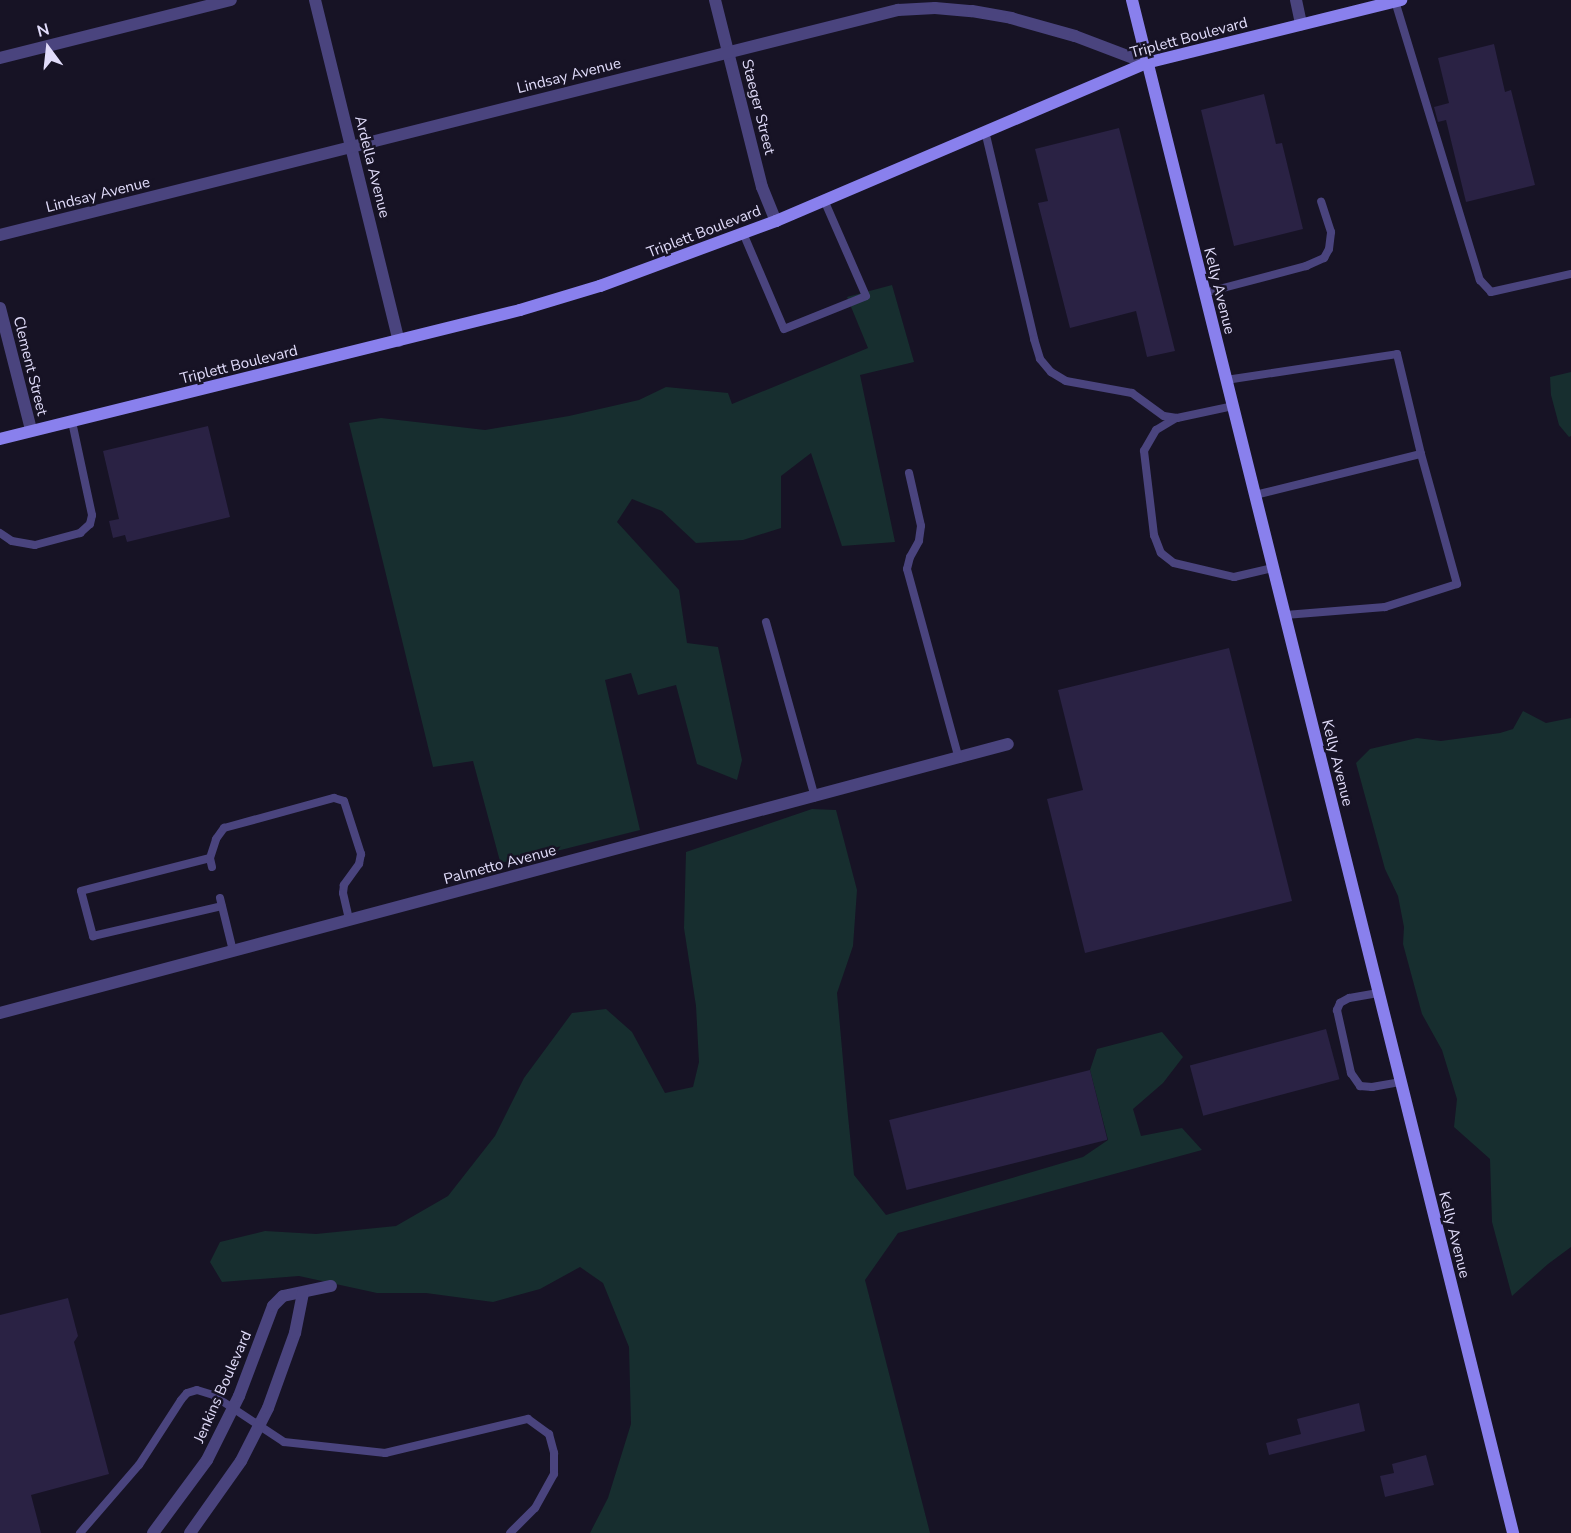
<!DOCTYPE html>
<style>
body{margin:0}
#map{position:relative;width:1571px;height:1533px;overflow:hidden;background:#171325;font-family:"Nunito Sans",sans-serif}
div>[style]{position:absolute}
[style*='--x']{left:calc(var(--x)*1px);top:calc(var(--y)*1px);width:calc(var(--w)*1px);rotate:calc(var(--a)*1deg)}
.green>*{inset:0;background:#172e2f}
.building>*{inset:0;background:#2a2244;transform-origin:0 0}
.lane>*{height:8px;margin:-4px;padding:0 4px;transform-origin:4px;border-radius:4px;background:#4a447e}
.street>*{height:12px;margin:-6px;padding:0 6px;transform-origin:6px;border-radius:6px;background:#4a447e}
.secondary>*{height:12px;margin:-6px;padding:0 6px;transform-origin:6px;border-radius:6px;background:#8980ed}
span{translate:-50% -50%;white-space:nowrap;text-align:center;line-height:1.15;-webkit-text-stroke:5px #171325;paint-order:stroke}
.street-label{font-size:15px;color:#e1dcfa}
.north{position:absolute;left:18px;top:18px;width:60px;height:60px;-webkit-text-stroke:4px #171325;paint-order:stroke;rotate:345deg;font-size:16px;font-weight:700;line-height:24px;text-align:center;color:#e1dcfa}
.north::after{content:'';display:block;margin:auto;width:21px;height:27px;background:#e1dcfa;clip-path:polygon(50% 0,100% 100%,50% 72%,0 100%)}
</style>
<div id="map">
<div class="green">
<i style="clip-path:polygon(892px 285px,914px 362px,860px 375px,895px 542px,842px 546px,811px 453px,781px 476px,781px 528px,743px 540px,696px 543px,662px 511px,632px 499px,617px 522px,679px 590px,687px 643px,718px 647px,742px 760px,737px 780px,697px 764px,676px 685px,638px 695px,631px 673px,605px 680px,640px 830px,501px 865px,473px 761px,433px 767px,349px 423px,381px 418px,485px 430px,569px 416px,639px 400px,666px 387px,728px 393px,732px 404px,868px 348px,847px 297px)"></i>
<i style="clip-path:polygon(1571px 372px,1571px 436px,1569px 437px,1559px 425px,1551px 395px,1550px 377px)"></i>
<i style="clip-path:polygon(1523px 711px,1546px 723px,1571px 718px,1571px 1247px,1548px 1264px,1512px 1296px,1492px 1222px,1490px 1159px,1454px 1127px,1457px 1099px,1442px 1050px,1422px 1014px,1403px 944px,1404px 927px,1398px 896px,1385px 869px,1356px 763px,1370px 749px,1417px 738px,1441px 741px,1500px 733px,1513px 729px)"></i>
<i style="clip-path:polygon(812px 809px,836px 810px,857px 890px,853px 946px,837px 993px,848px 1116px,854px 1175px,886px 1215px,1083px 1157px,1108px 1140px,1090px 1070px,1097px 1049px,1162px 1032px,1183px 1057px,1163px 1083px,1133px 1109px,1141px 1136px,1182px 1128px,1202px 1150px,898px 1233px,865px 1280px,930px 1533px,590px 1533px,608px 1498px,631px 1424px,629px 1347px,603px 1283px,580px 1267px,540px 1289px,493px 1302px,426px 1293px,377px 1293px,299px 1276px,222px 1282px,210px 1262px,220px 1242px,265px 1231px,316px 1234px,396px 1226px,448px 1196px,495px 1136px,524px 1078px,572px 1013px,606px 1009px,632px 1032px,665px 1093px,693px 1087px,699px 1062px,696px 1006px,684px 928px,686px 852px)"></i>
</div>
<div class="building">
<i style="clip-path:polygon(1494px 44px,1505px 92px,1511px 90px,1535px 185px,1466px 202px,1446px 120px,1438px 122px,1434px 107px,1449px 103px,1438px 58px)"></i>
<i style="clip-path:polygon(1264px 94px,1276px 144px,1282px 143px,1303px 229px,1234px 246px,1201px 110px)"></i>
<i style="clip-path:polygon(1119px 128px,1175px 351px,1147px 357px,1136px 311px,1070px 328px,1038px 203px,1048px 201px,1035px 149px)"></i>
<i style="clip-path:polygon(208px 426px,230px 517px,127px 542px,125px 535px,113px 538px,109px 521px,119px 519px,103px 451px)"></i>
<i style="clip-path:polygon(1229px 648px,1292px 901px,1085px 953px,1047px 799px,1083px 790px,1058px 690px)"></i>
<i style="left:1326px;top:1029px;width:52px;height:141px;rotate:75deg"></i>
<i style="left:1090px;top:1070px;width:72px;height:207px;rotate:76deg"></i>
<i style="clip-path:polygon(68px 1298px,78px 1336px,74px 1342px,109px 1474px,31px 1495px,41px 1533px,0 1533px,0 1315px)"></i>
<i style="clip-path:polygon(1359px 1403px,1365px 1431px,1269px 1455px,1266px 1443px,1301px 1434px,1297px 1419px)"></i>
<i style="clip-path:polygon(1426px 1455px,1434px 1485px,1385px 1497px,1380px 1476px,1394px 1473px,1392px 1464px)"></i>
</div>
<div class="lane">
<i style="--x:1395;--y:1;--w:292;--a:73.1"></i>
<i style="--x:1480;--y:280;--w:16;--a:47"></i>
<i style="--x:1491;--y:292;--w:82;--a:-12.7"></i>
<i style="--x:985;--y:131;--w:214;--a:76.7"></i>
<i style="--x:1034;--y:339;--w:21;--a:73"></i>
<i style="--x:1040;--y:359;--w:17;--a:50"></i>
<i style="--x:1051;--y:372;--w:17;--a:31"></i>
<i style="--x:1066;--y:381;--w:67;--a:10.3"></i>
<i style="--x:1132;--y:393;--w:39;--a:36"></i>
<i style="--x:1164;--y:416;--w:13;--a:9"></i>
<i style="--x:1177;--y:418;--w:57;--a:-12.1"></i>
<i style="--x:743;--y:233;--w:104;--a:66.9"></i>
<i style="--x:784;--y:329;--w:88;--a:-21.9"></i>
<i style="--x:866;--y:296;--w:105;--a:-113.6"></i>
<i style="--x:1204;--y:293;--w:106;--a:-14.8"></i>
<i style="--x:1306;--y:266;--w:20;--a:-24"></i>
<i style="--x:1324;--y:258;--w:10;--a:-61"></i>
<i style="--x:1329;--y:249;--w:17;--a:-83"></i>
<i style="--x:1331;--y:232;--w:32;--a:-108"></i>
<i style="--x:1226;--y:380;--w:173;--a:-8.6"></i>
<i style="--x:1397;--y:354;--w:103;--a:76.5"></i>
<i style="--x:1176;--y:418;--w:23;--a:149"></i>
<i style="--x:1156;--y:430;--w:24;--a:120"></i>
<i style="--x:1144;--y:451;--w:85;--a:83.2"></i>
<i style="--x:1154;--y:535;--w:19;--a:69"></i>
<i style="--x:1161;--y:553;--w:16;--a:38"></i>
<i style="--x:1174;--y:563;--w:62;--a:13.1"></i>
<i style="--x:1234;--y:577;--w:40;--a:-13"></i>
<i style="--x:909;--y:473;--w:54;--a:77.2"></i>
<i style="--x:921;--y:526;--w:15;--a:98"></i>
<i style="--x:919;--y:541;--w:18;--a:119"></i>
<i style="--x:910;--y:557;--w:12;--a:104"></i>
<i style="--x:907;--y:569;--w:197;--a:74.7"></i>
<i style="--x:1255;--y:495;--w:171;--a:-13.9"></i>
<i style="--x:1421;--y:454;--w:135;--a:74.5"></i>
<i style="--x:1457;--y:584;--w:76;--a:162.3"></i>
<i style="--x:1385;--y:607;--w:100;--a:175.4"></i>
<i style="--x:0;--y:533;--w:14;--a:34"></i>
<i style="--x:12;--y:541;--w:23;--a:10"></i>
<i style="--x:35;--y:545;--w:47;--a:-14.9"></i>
<i style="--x:80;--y:533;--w:13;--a:-42"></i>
<i style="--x:90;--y:524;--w:9;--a:-77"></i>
<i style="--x:92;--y:515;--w:95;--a:-102.1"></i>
<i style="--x:766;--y:622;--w:182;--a:74.4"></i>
<i style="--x:210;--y:858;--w:20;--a:-72"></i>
<i style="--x:216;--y:839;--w:14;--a:-54"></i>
<i style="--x:224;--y:828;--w:114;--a:-15.3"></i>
<i style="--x:334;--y:798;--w:10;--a:17"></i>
<i style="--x:344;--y:801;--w:56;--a:72.2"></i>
<i style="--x:361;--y:854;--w:10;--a:101"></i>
<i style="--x:359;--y:864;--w:26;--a:126"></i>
<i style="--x:344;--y:885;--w:8;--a:97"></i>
<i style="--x:343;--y:893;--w:28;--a:77"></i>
<i style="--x:212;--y:867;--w:9;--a:-103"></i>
<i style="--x:210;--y:858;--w:133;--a:165.7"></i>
<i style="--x:81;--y:891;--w:47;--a:75.1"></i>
<i style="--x:93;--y:936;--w:132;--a:-13.1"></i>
<i style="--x:220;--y:898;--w:55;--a:76.2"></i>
<i style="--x:1378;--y:993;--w:29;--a:170"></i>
<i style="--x:1349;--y:998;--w:10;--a:151"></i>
<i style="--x:1340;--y:1003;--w:8;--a:113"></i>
<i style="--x:1337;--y:1010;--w:65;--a:77.5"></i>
<i style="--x:1351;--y:1073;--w:16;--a:55"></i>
<i style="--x:1360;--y:1086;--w:12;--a:5"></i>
<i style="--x:1372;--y:1087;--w:28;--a:-10"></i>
<i style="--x:80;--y:1533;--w:90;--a:-49.1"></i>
<i style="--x:139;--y:1465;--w:77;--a:-57.1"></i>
<i style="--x:181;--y:1400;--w:9;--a:-49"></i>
<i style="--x:187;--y:1393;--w:10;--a:-17"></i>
<i style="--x:197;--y:1390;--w:17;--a:17"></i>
<i style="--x:213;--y:1395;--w:85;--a:33.5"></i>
<i style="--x:284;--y:1442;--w:102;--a:6.2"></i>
<i style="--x:385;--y:1453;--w:147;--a:-13.4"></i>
<i style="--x:528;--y:1419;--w:26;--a:36"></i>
<i style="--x:549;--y:1434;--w:20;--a:75"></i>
<i style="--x:554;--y:1453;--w:21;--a:90"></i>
<i style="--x:554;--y:1474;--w:39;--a:119"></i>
<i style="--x:535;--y:1508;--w:35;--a:135"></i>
</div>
<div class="street">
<i style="--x:315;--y:0;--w:351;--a:76.2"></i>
<i style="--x:715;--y:0;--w:193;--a:75.9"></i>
<i style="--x:762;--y:187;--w:37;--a:68"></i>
<i style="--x:1296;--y:0;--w:25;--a:78"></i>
<i style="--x:0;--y:58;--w:238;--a:-14.1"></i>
<i style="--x:0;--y:235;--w:926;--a:-14.07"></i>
<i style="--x:898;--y:10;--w:37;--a:-3"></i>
<i style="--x:935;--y:8;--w:37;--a:5"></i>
<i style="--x:972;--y:11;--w:40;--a:10"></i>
<i style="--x:1011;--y:18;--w:66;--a:15.7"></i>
<i style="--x:1075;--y:36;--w:76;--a:20.8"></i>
<i style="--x:0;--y:308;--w:126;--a:75.7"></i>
<i style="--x:0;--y:1013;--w:1043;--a:-14.94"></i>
<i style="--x:153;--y:1533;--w:91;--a:-53.5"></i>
<i style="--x:207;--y:1460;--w:72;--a:-63.4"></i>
<i style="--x:239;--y:1396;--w:96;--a:-69.3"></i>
<i style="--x:273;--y:1306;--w:14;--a:-45"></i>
<i style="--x:283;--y:1296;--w:49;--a:-11.8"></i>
<i style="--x:190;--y:1533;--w:88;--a:-54.7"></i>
<i style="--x:241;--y:1461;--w:59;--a:-63"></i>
<i style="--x:268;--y:1408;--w:80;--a:-70.2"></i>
<i style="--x:295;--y:1333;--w:41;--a:-78.7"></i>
</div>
<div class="secondary">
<i style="--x:1132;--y:0;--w:1580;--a:76.04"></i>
<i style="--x:0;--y:439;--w:536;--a:-13.93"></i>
<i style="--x:520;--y:310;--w:84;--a:-16.7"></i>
<i style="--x:600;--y:286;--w:188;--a:-20.3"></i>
<i style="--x:776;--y:221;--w:402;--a:-23.1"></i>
<i style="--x:1146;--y:63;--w:263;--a:-13.9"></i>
</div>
<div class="street-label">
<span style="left:1189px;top:38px;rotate:-15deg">Triplett Boulevard</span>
<span style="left:569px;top:76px;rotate:-14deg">Lindsay Avenue</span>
<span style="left:758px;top:107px;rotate:76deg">Staeger Street</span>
<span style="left:372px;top:167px;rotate:76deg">Ardella Avenue</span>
<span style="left:98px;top:195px;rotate:-14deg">Lindsay Avenue</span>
<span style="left:704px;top:232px;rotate:-21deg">Triplett Boulevard</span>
<span style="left:1219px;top:291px;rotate:76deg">Kelly Avenue</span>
<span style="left:239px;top:365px;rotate:-14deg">Triplett Boulevard</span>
<span style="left:30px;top:366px;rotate:76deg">Clement Street</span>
<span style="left:1337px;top:763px;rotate:76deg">Kelly Avenue</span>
<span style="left:500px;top:865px;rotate:-15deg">Palmetto Avenue</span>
<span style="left:1454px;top:1235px;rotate:76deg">Kelly Avenue</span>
<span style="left:223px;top:1387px;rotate:-66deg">Jenkins Boulevard</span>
</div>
<div class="north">N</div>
</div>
